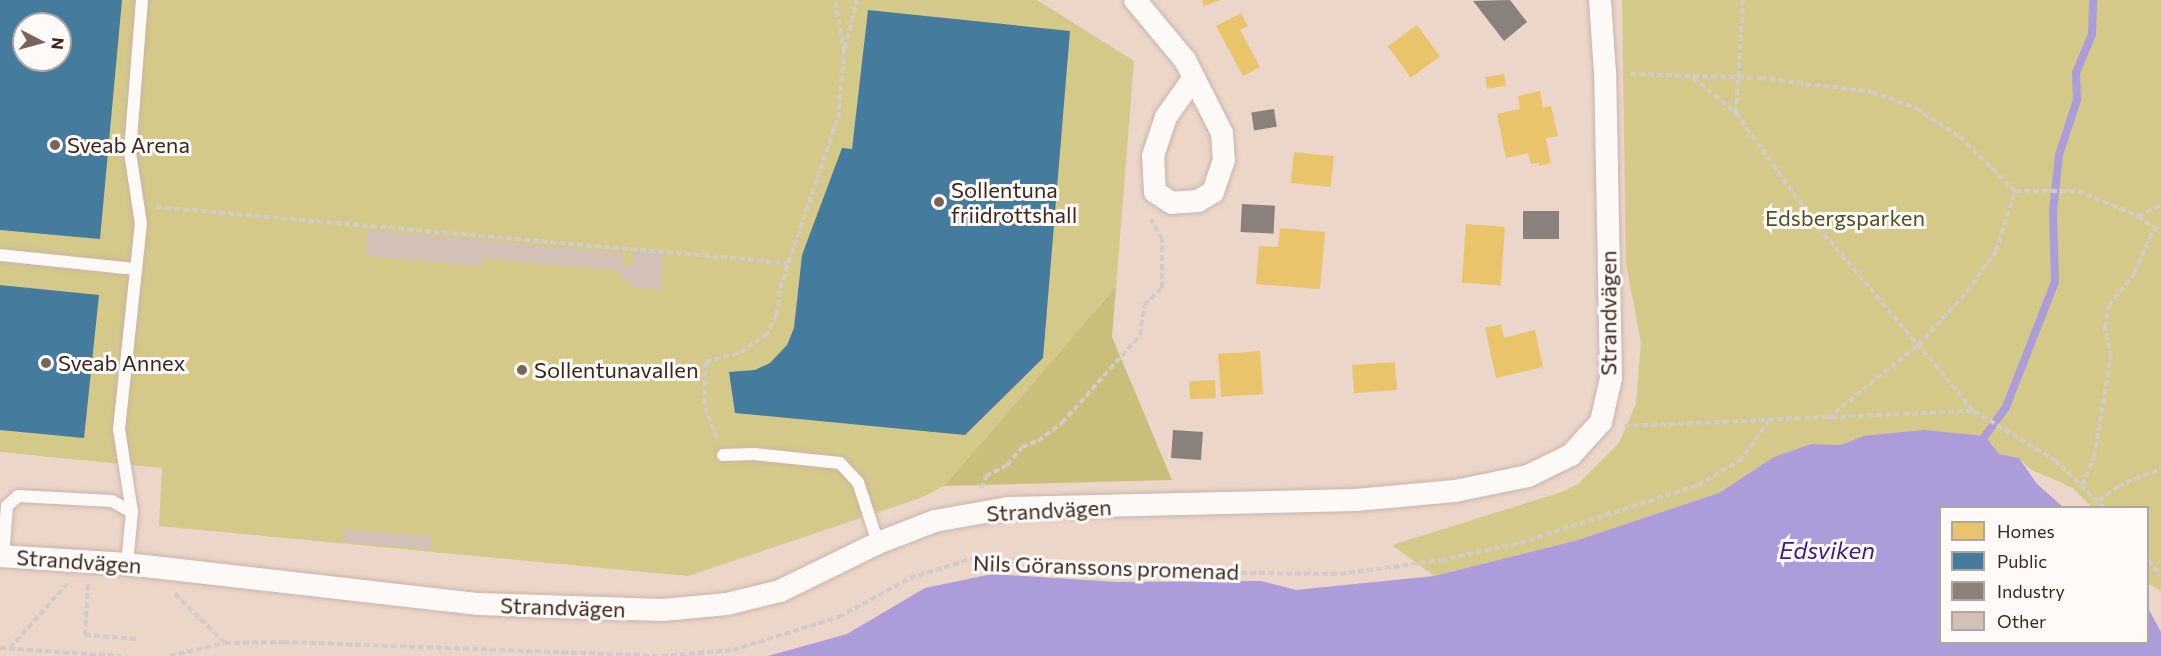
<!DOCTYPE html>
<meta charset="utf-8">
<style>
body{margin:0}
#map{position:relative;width:2161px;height:656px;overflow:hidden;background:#ecd5c9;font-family:Commissioner,sans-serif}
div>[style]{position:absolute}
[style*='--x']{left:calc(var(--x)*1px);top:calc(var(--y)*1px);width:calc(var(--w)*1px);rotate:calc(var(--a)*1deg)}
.green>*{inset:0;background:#d4c988}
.forest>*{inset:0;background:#c9be7a}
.water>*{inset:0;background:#ac9cd9}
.homes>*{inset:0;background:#e9c46a;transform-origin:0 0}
.public>*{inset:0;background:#457b9d}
.industry>*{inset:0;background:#8a817c;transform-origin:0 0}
.stream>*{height:8px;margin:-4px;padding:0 4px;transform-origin:4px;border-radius:4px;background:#ac9cd9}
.building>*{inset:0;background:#d3c0b7;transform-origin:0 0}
.path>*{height:4px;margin-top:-2px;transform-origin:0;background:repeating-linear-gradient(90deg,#d2ccc8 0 6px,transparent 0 9px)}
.roads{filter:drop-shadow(0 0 2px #c7b5ab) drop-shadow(0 0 2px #c7b5ab)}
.service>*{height:12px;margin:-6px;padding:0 6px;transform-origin:6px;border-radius:6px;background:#fcf9f7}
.minor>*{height:22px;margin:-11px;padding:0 11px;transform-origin:11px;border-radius:11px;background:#fcf9f7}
.dots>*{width:16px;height:16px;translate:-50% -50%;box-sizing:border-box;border:3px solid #fffaf8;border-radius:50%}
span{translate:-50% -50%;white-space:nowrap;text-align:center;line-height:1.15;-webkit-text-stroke:6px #fffaf8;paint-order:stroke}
.poi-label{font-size:22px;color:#38281f}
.left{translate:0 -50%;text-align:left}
.park-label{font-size:22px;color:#505023}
.street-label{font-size:22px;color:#38281f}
.water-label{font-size:24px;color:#3d1b87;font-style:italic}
.legend{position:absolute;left:1939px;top:506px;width:210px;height:138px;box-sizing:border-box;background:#fffaf8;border:2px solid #afa6a1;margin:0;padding:8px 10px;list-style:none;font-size:18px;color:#38281f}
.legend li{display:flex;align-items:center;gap:12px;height:30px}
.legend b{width:30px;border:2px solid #afa6a1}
.north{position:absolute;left:12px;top:12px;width:60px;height:60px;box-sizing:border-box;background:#fffaf8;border:2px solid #afa6a1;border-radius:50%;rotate:96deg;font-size:16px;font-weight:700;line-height:24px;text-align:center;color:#38281f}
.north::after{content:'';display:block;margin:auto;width:21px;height:27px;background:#77655a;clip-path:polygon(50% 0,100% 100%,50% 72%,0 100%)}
</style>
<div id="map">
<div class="green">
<i style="clip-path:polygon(evenodd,0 0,1037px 0,1134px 61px,1116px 287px,944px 486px,923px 497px,688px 576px,159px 526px,162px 468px,0 452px,0 0,24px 24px,60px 24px,60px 60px,24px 60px,24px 24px)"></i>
<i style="clip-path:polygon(1622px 0,2161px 0,2161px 591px,2148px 583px,2148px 508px,2092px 507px,2073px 488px,2030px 469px,2019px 458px,1999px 454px,1985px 436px,1863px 436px,1841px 445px,1811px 444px,1774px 457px,1719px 493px,1578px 540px,1434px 576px,1392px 545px,1562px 492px,1578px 484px,1619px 443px,1636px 404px,1641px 342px,1626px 264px)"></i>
</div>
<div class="forest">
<i style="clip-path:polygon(1116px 287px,1112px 337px,1172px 480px,944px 486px)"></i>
</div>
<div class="water">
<i style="clip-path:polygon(1923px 430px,1985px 436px,1999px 454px,2019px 458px,2037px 484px,2063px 507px,1940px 508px,1940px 642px,2148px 642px,2148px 608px,2161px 632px,2161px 656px,768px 656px,847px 634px,925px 588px,992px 574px,1118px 582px,1261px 581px,1296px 590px,1434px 576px,1578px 540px,1719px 493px,1774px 457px,1811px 444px,1841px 445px,1863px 436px)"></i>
</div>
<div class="homes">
<i style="clip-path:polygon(1202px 0,1220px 0,1204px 6px)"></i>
<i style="clip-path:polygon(1241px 13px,1248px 26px,1240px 30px,1260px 67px,1243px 76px,1216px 26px)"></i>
<i style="left:1417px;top:25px;width:39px;height:36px;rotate:54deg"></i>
<i style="left:1504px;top:74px;width:12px;height:19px;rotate:81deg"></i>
<i style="clip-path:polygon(1540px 91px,1543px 108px,1551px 106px,1558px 136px,1546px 138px,1551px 163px,1539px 166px,1539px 163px,1531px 164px,1528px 153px,1506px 158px,1497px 114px,1520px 109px,1518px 96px)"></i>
<i style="left:1294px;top:152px;width:40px;height:31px;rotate:6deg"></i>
<i style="left:1466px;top:224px;width:39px;height:59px;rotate:4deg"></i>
<i style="clip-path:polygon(1280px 228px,1325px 232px,1320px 289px,1256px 284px,1259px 246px,1278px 247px)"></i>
<i style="clip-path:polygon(1501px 324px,1504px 338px,1535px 330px,1543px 367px,1496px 378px,1485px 328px)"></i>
<i style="left:1260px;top:351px;width:43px;height:42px;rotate:86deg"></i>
<i style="left:1395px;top:362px;width:28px;height:43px;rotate:86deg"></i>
<i style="left:1215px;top:380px;width:18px;height:26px;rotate:87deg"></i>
</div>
<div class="public">
<i style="clip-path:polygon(evenodd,0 0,122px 0,100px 239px,0 230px,0 0,24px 24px,60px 24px,60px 60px,24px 60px,24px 24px)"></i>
<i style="clip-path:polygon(868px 10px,1070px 31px,1043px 358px,965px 435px,735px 413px,729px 372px,755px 370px,770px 363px,787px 345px,794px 328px,802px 255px,842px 148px,852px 149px)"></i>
<i style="clip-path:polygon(0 285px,99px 295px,84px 438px,0 430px)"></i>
</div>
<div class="industry">
<i style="clip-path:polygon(1510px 0,1527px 22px,1504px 41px,1473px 1px)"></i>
<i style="left:1274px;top:109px;width:18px;height:23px;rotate:81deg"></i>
<i style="left:1242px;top:204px;width:33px;height:28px;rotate:3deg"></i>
<i style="left:1523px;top:211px;width:36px;height:28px"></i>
<i style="left:1173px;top:430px;width:30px;height:28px;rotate:4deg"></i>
</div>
<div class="stream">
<i style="--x:1985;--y:436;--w:36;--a:-54"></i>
<i style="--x:2006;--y:407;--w:134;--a:-68.6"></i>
<i style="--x:2055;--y:282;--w:71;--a:-91.6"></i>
<i style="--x:2053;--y:211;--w:56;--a:-83.9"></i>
<i style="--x:2059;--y:155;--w:58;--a:-71.9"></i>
<i style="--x:2077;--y:100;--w:27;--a:-92"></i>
<i style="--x:2076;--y:73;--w:42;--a:-67.7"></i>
<i style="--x:2092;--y:34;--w:34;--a:-88"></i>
</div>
<div class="building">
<i style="clip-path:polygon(368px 230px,623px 253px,622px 265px,633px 266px,634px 250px,663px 252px,660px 290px,631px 288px,632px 281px,620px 280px,620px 271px,483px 258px,482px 266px,366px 256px)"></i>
<i style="left:344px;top:529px;width:88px;height:13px;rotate:5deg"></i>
</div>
<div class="path">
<i style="--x:845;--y:48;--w:49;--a:-76"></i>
<i style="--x:1630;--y:74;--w:131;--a:1.7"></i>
<i style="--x:1761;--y:78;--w:112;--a:7.2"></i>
<i style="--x:1872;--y:92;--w:47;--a:20"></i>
<i style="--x:1916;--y:108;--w:53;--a:33.4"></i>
<i style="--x:1960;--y:137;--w:77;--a:44.5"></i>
<i style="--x:2015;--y:191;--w:63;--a:0"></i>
<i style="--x:2078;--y:191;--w:65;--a:22.6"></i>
<i style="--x:2138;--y:216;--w:25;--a:-26"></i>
<i style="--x:1693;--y:78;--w:55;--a:39.1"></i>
<i style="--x:1736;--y:113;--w:140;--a:54.3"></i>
<i style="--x:1818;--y:227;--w:241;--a:49.7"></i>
<i style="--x:1974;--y:411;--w:95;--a:31.2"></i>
<i style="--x:2055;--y:460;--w:69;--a:44.4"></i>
<i style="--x:1736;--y:113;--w:113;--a:-86.5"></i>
<i style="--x:156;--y:207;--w:634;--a:5.06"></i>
<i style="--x:2138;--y:216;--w:29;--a:36"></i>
<i style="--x:1828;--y:418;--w:116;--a:-39"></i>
<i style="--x:1918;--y:345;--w:72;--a:-47.2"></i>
<i style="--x:1967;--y:292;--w:50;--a:-54.7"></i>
<i style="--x:1996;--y:251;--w:63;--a:-72.4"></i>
<i style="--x:1624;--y:426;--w:349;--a:-2.5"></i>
<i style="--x:717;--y:438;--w:36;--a:-111"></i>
<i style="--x:704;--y:404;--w:42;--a:-87.3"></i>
<i style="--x:706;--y:362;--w:35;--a:-16"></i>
<i style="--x:740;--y:352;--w:30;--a:-33"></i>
<i style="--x:765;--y:336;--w:24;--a:-60"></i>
<i style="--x:777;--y:315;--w:27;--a:-84"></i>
<i style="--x:780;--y:288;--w:180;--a:-71.2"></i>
<i style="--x:838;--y:118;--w:66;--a:-84.8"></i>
<i style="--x:844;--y:52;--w:53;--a:-99.8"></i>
<i style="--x:2082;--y:485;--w:30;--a:-67"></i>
<i style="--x:2094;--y:457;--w:101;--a:-80.4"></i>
<i style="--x:2111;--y:357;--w:30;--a:-102"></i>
<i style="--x:2105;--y:328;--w:22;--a:-80"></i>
<i style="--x:2109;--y:306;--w:43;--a:-52.6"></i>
<i style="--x:2135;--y:272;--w:48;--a:-66.6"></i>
<i style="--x:981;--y:488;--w:13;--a:-67"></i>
<i style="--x:986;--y:476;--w:24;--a:-28"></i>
<i style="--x:1007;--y:465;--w:23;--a:-50"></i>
<i style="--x:1022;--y:447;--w:17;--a:-21"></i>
<i style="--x:1038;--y:441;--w:30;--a:-37"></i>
<i style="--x:1062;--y:423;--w:118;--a:-48.4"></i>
<i style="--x:1140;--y:335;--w:30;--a:-82"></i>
<i style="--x:1144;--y:305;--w:25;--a:-43"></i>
<i style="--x:1162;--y:288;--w:49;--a:-90"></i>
<i style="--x:1162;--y:239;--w:23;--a:-119"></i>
<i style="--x:2099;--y:501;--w:24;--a:-38"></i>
<i style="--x:2118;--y:486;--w:46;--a:-21.6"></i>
<i style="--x:2148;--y:560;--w:21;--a:51"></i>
<i style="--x:88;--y:584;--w:51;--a:93.4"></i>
<i style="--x:85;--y:635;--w:53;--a:4.3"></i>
<i style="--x:175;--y:594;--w:70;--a:44.4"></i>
<i style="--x:0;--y:648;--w:121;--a:3.8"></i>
<i style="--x:10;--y:648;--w:86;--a:-48.3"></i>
<i style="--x:170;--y:656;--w:57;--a:-13.3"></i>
<i style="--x:225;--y:643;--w:58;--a:-1"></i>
<i style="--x:283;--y:642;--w:379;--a:2.1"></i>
<i style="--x:662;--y:656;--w:71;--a:-4.8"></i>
<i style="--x:733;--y:650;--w:111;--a:-17.3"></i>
<i style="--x:839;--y:617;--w:81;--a:-28.8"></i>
<i style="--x:910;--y:578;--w:66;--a:-17.6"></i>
<i style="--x:973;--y:558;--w:259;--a:3.3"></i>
<i style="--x:1232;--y:573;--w:108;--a:0.5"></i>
<i style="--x:1340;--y:574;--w:102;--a:-7.9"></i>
<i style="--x:1441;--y:560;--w:81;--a:-12.1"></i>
<i style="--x:1520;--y:543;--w:187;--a:-18"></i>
<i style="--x:1698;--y:485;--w:48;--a:-30.3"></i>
<i style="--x:1739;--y:461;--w:51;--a:-52.9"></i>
</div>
<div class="roads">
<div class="service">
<i style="--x:0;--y:255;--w:137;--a:5.9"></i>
<i style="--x:723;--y:455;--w:31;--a:-2"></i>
<i style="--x:754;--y:454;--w:86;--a:6"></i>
<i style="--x:840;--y:463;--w:26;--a:47"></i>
<i style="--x:858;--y:482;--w:64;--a:71.8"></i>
<i style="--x:3;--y:556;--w:50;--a:-85.4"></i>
<i style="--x:7;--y:506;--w:15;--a:-42"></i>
<i style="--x:18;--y:496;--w:94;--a:3"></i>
<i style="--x:112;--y:501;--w:23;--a:29"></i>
<i style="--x:127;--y:564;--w:52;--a:-84.5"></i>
<i style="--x:132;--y:512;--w:84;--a:-98.9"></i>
<i style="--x:119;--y:429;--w:206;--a:-83.9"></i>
<i style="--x:141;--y:224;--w:73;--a:-98.7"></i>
<i style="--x:130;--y:152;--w:152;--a:-85.5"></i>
</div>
<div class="minor">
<i style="--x:1135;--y:0;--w:78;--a:50.2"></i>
<i style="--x:1185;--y:60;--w:82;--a:63.1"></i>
<i style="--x:1222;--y:133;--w:27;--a:86"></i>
<i style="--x:1224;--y:160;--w:34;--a:109"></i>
<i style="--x:1213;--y:192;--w:17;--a:149"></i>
<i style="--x:1198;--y:201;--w:26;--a:176"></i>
<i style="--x:1172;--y:203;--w:20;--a:-147"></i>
<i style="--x:1155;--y:192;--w:36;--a:-93"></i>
<i style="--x:1153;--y:156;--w:41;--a:-71.6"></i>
<i style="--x:1166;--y:117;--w:47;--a:-54.6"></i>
<i style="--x:0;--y:556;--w:127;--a:3.6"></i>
<i style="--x:127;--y:564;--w:354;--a:6.5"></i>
<i style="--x:479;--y:604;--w:184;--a:1.9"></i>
<i style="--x:663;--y:610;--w:64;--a:-5.4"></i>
<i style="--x:727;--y:604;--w:55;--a:-13.8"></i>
<i style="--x:780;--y:591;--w:109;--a:-26.1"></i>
<i style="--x:878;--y:543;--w:61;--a:-21.1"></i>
<i style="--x:935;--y:521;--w:74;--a:-10.1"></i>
<i style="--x:1008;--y:508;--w:348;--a:-1.3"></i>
<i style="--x:1356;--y:500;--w:99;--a:-5.2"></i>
<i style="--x:1455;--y:491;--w:75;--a:-11.6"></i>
<i style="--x:1528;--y:476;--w:48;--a:-26"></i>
<i style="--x:1571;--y:455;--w:45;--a:-47.7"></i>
<i style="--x:1601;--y:422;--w:45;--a:-77.2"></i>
<i style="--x:1611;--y:378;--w:305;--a:-91.1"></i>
<i style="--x:1605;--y:73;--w:73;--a:-93.9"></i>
</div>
</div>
<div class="dots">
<i style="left:55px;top:145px;background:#77655a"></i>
<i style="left:939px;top:202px;background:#77655a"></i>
<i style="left:46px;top:363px;background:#77655a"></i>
<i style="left:522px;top:370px;background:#77655a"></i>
</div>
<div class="poi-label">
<span class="left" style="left:67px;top:145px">Sveab Arena</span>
<span class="left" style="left:951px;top:202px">Sollentuna<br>friidrottshall</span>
<span class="left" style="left:58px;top:363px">Sveab Annex</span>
<span class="left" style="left:534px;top:370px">Sollentunavallen</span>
</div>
<div class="park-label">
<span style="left:1845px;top:218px">Edsbergsparken</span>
</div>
<div class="street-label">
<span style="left:1608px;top:313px;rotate:-90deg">Strandvägen</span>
<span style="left:1049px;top:510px;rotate:-3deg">Strandvägen</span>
<span style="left:79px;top:561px;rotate:4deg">Strandvägen</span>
<span style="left:1106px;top:567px;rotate:2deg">Nils Göranssons promenad</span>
<span style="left:563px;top:607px;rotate:2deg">Strandvägen</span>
</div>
<div class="water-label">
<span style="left:1827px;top:550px">Edsviken</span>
</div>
<ul class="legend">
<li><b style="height:16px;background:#e9c46a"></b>Homes</li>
<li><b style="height:16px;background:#457b9d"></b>Public</li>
<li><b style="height:16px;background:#8a817c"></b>Industry</li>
<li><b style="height:16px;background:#d3c0b7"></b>Other</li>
</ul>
<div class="north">N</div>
</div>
